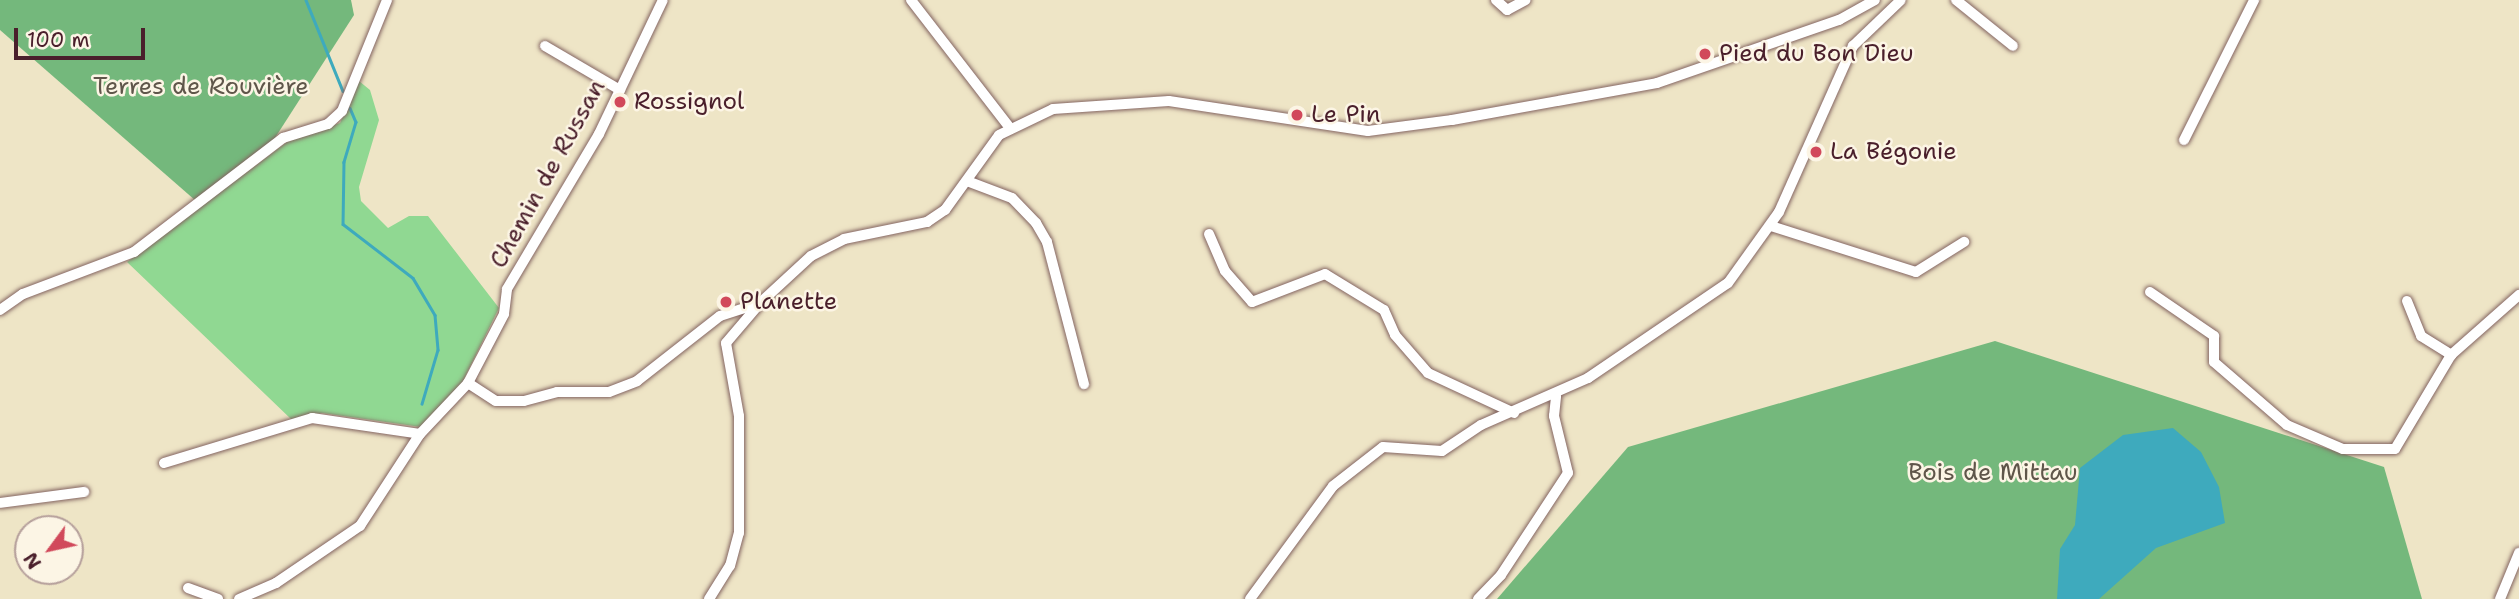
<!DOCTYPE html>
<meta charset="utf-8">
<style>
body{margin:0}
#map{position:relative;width:2519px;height:599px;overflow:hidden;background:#eee5c6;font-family:"Shantell Sans",sans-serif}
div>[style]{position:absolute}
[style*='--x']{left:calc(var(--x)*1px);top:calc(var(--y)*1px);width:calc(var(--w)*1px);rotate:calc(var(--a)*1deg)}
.green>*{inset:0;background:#90d892}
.forest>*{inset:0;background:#74b87c}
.water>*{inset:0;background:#3eaabd}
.stream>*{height:2.5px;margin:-1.25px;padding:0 1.25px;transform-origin:1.25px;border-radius:1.25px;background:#3eaabd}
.roads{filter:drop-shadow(0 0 2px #836461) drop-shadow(0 0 2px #836461)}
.minor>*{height:10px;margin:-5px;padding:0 5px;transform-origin:5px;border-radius:5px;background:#fff}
.dots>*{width:19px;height:19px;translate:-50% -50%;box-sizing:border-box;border:4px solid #fcf5e5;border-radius:50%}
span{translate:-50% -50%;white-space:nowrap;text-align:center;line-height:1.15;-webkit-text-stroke:5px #fcf5e5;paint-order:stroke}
.poi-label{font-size:24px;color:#4a1f2b}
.left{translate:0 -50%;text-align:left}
.park-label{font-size:24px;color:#5f564a}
.street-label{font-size:24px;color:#4a1f2b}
.north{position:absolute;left:14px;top:515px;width:70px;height:70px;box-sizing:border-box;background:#fcf5e5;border:2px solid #b59f9b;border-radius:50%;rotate:237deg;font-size:19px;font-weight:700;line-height:28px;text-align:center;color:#4a1f2b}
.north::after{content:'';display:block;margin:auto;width:24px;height:32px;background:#d1495b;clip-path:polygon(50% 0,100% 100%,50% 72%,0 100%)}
.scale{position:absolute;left:14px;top:28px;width:131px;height:32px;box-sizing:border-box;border:4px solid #4a1f2b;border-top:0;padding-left:9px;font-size:21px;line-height:24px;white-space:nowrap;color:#4a1f2b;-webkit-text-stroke:5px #fcf5e5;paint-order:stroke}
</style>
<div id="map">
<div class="green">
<i style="clip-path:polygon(359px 81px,370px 90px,379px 120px,359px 187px,361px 201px,388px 228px,409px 216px,428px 216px,499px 308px,462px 383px,421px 427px,322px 413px,292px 420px,127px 262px,291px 139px,340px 123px)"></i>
</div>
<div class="forest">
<i style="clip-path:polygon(0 0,351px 0,354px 15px,273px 141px,196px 201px,0 30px)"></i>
<i style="clip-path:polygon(1995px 341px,2384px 467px,2422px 599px,1497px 599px,1628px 447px)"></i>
</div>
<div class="water">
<i style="clip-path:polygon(2173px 428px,2201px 452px,2219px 487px,2225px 523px,2156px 548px,2099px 599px,2057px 599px,2060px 549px,2075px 525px,2080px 468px,2123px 435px)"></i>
</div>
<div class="stream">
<i style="--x:306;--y:0;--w:98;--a:67.9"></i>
<i style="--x:350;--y:108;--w:15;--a:67"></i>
<i style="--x:356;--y:122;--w:42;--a:106.7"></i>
<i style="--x:344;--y:162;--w:62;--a:90.9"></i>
<i style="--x:343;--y:224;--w:88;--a:37.6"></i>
<i style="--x:413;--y:278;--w:43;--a:59.3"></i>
<i style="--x:435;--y:315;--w:35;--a:85"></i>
<i style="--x:438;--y:350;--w:56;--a:106.5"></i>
</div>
<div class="roads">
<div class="minor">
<i style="--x:911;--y:0;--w:162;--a:52.3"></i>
<i style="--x:1496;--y:0;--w:15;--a:42"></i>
<i style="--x:1507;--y:10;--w:21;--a:-28"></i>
<i style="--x:1956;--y:0;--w:73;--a:38.9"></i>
<i style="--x:545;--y:46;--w:87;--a:30.4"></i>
<i style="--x:2184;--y:140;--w:157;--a:-63.4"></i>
<i style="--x:967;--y:181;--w:48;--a:20.7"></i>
<i style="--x:1012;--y:198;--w:35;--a:46"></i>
<i style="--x:1036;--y:223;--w:22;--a:60"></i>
<i style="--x:1047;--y:242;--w:147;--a:75.4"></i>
<i style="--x:1771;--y:226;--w:152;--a:17.6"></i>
<i style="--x:1916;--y:272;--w:57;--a:-32"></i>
<i style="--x:1209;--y:234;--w:40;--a:66.6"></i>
<i style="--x:1225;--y:271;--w:41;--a:48.9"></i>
<i style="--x:1252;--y:302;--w:78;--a:-21"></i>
<i style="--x:1325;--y:274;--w:69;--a:31.4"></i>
<i style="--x:1384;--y:310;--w:27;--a:66"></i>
<i style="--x:1395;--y:335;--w:50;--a:49"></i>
<i style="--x:1428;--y:373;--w:95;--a:24.9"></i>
<i style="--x:2150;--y:292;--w:78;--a:34.5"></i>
<i style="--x:2214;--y:336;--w:26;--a:90"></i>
<i style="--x:2214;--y:362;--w:96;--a:40.8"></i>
<i style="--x:2287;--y:425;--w:61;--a:23.2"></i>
<i style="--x:2343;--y:449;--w:52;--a:0"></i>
<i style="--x:2395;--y:449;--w:109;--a:-59.2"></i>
<i style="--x:2451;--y:355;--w:91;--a:-41.4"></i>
<i style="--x:2407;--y:301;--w:38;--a:68"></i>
<i style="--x:2421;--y:336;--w:36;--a:32"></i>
<i style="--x:0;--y:310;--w:28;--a:-35"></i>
<i style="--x:23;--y:294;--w:119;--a:-20.7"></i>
<i style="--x:134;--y:252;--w:188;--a:-37.4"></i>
<i style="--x:283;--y:138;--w:47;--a:-17.3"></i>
<i style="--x:328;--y:124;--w:19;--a:-43"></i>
<i style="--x:342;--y:111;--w:120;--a:-67.9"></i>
<i style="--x:468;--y:383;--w:33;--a:33"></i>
<i style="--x:496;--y:401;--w:28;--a:0"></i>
<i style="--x:524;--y:401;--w:34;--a:-15"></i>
<i style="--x:557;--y:392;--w:52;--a:0"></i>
<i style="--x:609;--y:392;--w:30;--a:-21"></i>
<i style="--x:637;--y:381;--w:105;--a:-38.1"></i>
<i style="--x:720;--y:316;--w:42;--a:-18"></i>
<i style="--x:760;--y:303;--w:69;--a:-42.7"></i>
<i style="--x:811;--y:256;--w:37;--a:-27"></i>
<i style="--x:844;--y:239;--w:85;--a:-11.6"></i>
<i style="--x:927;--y:222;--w:22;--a:-34"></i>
<i style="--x:945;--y:210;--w:92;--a:-54.2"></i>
<i style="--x:999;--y:135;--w:60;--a:-25.7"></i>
<i style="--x:1053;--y:109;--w:116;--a:-3.9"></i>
<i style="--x:1169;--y:101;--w:201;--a:8.6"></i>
<i style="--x:1368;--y:131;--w:85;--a:-7.5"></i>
<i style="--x:1452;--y:120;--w:208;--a:-10.2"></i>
<i style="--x:1657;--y:83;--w:193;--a:-19.1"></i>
<i style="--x:1839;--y:20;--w:41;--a:-29.1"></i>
<i style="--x:164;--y:463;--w:155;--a:-16.9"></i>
<i style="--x:312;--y:418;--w:109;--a:8.4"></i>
<i style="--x:0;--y:503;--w:85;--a:-7.5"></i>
<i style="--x:188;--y:588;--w:32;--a:20"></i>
<i style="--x:239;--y:599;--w:40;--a:-23.4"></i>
<i style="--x:276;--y:583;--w:102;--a:-34.2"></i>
<i style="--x:360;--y:526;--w:110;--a:-56.9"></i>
<i style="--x:420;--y:434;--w:70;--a:-46.7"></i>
<i style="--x:468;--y:383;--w:78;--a:-62.4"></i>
<i style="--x:504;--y:314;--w:25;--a:-83"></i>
<i style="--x:507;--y:289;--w:180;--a:-59.3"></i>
<i style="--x:599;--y:134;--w:148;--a:-64.5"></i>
<i style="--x:709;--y:599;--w:39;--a:-58"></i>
<i style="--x:730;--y:566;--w:34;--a:-75"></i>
<i style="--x:739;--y:533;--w:117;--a:-90"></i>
<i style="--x:739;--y:416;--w:74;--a:-100.1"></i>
<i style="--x:726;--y:343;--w:52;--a:-49.6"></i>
<i style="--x:1250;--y:599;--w:140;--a:-53.7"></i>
<i style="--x:1333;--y:486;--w:63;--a:-38"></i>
<i style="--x:1383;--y:447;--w:59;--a:3.9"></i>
<i style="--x:1442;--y:451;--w:47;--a:-33.7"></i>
<i style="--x:1481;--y:425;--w:117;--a:-23.7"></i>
<i style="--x:1588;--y:378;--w:169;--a:-34.2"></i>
<i style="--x:1728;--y:283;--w:87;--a:-54.3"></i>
<i style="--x:1779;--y:212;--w:182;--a:-66"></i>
<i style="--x:1853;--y:46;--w:66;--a:-43.8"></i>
<i style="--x:1478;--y:599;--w:33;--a:-46"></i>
<i style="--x:1501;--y:575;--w:122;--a:-56.7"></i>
<i style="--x:1568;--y:473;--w:59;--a:-103.8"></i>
<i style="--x:1554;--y:416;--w:20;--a:-84"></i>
<i style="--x:2500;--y:599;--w:50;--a:-67.6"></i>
</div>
</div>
<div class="dots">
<i style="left:1705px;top:54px;background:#d1495b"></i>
<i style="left:620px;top:102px;background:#d1495b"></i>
<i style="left:1297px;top:115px;background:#d1495b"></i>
<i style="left:1816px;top:152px;background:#d1495b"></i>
<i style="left:726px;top:302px;background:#d1495b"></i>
</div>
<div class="poi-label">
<span class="left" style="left:1719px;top:54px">Pied du Bon Dieu</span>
<span class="left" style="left:634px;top:102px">Rossignol</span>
<span class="left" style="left:1311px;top:115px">Le Pin</span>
<span class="left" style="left:1830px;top:152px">La Bégonie</span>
<span class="left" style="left:740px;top:302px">Planette</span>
</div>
<div class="park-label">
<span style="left:201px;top:87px">Terres de Rouvière</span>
<span style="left:1993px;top:473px">Bois de Mittau</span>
</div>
<div class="street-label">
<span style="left:548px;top:174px;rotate:-61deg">Chemin de Russan</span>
</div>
<div class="north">N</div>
<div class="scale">100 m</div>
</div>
